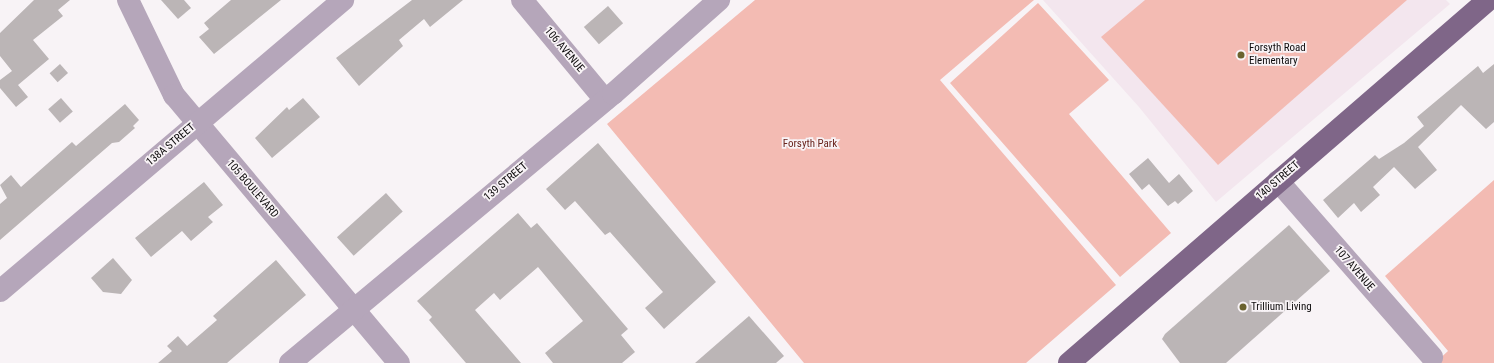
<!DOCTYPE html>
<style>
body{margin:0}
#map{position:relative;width:1494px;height:363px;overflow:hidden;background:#f8f3f6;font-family:"Roboto Condensed",sans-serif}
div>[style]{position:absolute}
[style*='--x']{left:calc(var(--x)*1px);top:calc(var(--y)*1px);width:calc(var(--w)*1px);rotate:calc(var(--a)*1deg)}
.built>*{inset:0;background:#f3e6ee}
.green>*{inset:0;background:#f3bbb3}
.building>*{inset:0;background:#bbb5b6;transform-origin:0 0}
.minor>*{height:22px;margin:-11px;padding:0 11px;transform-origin:11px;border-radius:11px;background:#b5a6ba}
.major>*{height:22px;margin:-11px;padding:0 11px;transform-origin:11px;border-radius:11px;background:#7f6688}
.dots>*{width:11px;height:11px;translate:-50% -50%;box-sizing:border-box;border:2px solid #f8f3f6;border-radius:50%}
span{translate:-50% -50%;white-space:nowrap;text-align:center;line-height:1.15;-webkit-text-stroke:3.5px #f8f3f6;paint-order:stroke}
.poi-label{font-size:11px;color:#0e0c0d}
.left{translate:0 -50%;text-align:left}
.street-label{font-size:11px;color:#0e0c0d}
.park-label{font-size:11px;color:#6a251e}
</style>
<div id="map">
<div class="built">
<i style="clip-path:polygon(1043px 0,1446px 0,1450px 4px,1216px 202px,1139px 107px)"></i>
</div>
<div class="green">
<i style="clip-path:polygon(755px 0,1034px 0,940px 80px,1116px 285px,1026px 363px,804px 363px,607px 124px)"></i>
<i style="clip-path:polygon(1145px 0,1407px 0,1218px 165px,1101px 37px)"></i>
<i style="clip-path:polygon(1038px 3px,1109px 80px,1069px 114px,1171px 233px,1120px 277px,950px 83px)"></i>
<i style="clip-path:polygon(1494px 180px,1494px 363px,1435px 363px,1448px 351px,1385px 276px)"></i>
</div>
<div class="building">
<i style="clip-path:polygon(34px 0,70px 0,58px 10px,63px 16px,33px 40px,49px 59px,18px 85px,28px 97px,16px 107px,0 88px,0 80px,12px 71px,0 56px,0 33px)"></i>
<i style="clip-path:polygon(161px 0,184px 0,191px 8px,178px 19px)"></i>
<i style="clip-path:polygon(231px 0,281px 0,214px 54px,199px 37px,209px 29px,204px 23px)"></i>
<i style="clip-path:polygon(412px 0,463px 0,430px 27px,424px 19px,399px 40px,403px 46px,359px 86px,336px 58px)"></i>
<i style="left:608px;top:6px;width:23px;height:32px;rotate:49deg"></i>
<i style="left:60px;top:64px;width:12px;height:14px;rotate:48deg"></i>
<i style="clip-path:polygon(1494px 64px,1494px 122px,1486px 129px,1461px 105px,1418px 147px,1437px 170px,1415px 189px,1394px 167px,1373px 187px,1380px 195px,1361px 212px,1354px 203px,1338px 218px,1323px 200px,1375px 155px,1379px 159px,1404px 143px,1424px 126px,1417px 117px,1478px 66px,1483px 73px)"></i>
<i style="left:61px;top:98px;width:18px;height:17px;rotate:49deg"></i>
<i style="clip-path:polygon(303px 98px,320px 117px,272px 158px,255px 138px,287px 107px,289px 110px)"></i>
<i style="clip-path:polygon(125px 104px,139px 120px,133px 126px,135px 128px,119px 142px,112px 143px,0 240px,0 204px,7px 198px,0 185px,11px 175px,21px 187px,72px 142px,76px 146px)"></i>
<i style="clip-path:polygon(598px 143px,716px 282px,664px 329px,645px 308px,663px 292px,610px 232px,605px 235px,575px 201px,565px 210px,546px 189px)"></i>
<i style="clip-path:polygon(1148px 158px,1169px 183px,1179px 174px,1193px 191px,1178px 204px,1175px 201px,1168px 206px,1149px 184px,1142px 190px,1129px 174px)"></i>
<i style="clip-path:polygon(204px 182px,223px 205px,208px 217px,213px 222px,191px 241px,182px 231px,151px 257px,135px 238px)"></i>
<i style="left:386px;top:193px;width:25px;height:66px;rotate:48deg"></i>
<i style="clip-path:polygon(518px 213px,531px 228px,537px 223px,628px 329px,621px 335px,635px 352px,622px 363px,553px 363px,545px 353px,583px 321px,538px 267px,500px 300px,494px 293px,475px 310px,521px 363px,466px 363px,429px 320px,432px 317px,417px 301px)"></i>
<i style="clip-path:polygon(1289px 225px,1330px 271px,1226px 363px,1180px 363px,1162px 339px,1165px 334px)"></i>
<i style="clip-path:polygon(113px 258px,132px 280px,121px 294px,103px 292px,91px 278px)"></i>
<i style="clip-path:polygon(276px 260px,306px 295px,227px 363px,158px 363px,172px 351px,167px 346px,178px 336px,187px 346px,217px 320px,213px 316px)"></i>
<i style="clip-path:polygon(749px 316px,784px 356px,776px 363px,695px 363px)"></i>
</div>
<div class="minor">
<i style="--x:128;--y:0;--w:106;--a:64.2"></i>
<i style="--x:174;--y:95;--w:350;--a:50"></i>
<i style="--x:522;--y:0;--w:130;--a:50.3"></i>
<i style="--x:1278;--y:181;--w:234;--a:48.8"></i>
<i style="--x:0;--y:291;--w:450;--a:-40.3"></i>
<i style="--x:290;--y:363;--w:420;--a:-39.8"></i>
<i style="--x:613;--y:94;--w:142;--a:-41.6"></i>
</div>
<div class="major">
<i style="--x:1069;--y:363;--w:554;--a:-40.9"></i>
</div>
<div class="dots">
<i style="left:1241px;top:55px;background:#6b632f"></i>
<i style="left:1243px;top:307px;background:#6b632f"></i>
</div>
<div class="poi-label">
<span class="left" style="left:1249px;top:55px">Forsyth Road<br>Elementary</span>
<span class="left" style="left:1251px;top:307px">Trillium Living</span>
</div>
<div class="street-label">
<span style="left:564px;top:50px;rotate:50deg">106 AVENUE</span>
<span style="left:171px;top:145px;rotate:-40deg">138A STREET</span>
<span style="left:1278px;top:181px;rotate:-41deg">140 STREET</span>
<span style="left:506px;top:182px;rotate:-40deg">139 STREET</span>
<span style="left:252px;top:189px;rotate:49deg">105 BOULEVARD</span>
<span style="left:1354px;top:269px;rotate:49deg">107 AVENUE</span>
</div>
<div class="park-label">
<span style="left:810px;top:144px">Forsyth Park</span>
</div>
</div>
